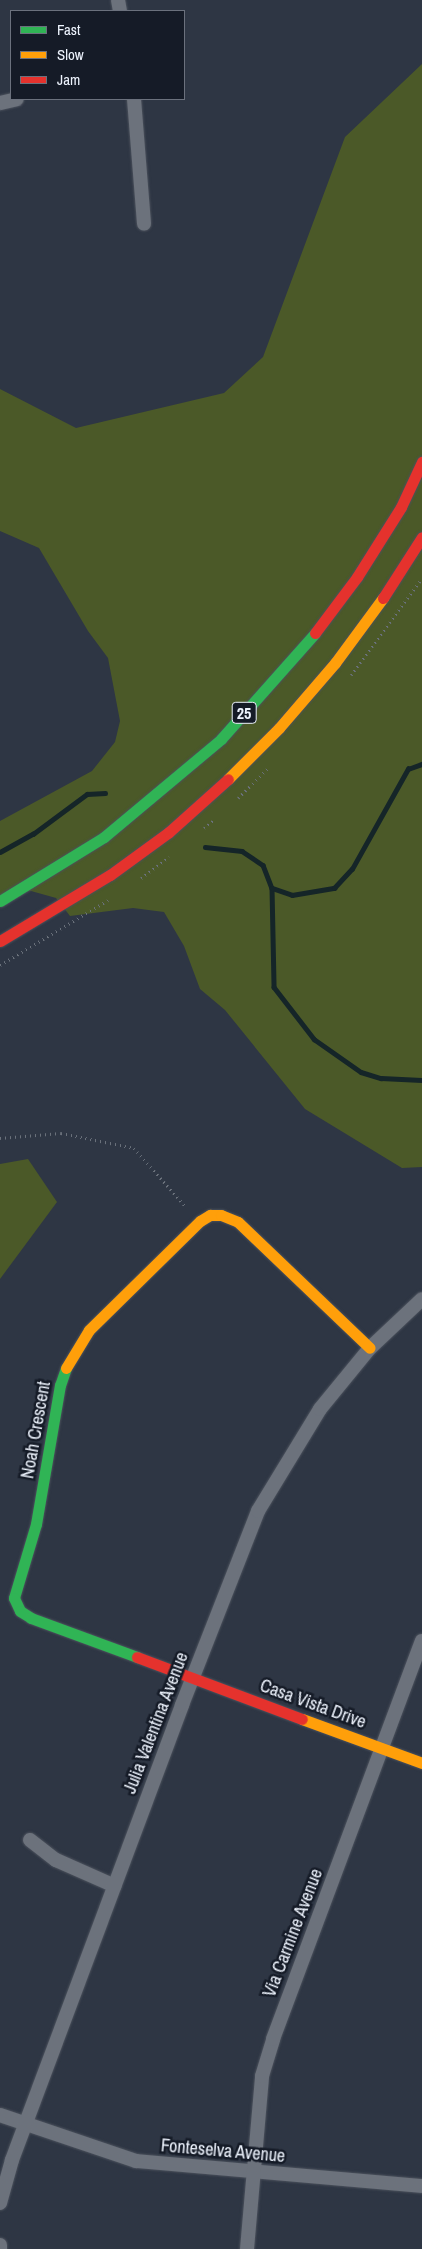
<!DOCTYPE html>
<style>
body{margin:0}
#map{position:relative;width:422px;height:2249px;overflow:hidden;background:#2e3644;font-family:"Archivo Narrow",sans-serif}
div>[style]{position:absolute}
[style*='--x']{left:calc(var(--x)*1px);top:calc(var(--y)*1px);width:calc(var(--w)*1px);rotate:calc(var(--a)*1deg)}
.green>*{inset:0;background:#4b5928}
.stream>*{height:4.5px;margin:-2.25px;padding:0 2.25px;transform-origin:2.25px;border-radius:2.25px;background:#152528}
.path>*{height:2.5px;margin-top:-1.25px;transform-origin:0;background:repeating-linear-gradient(90deg,#6a717b 0 1px,transparent 0 5px)}
.roads{filter:drop-shadow(0 0 1px #4b515c) drop-shadow(0 0 1px #4b515c)}
.street>*{height:14px;margin:-7px;padding:0 7px;transform-origin:7px;border-radius:7px;background:#6c727c}
.fast>*{height:11px;margin:-5.5px;padding:0 5.5px;transform-origin:5.5px;border-radius:5.5px;background:#30b455}
.slow>*{height:11px;margin:-5.5px;padding:0 5.5px;transform-origin:5.5px;border-radius:5.5px;background:#ff9f0a}
.jam>*{height:11px;margin:-5.5px;padding:0 5.5px;transform-origin:5.5px;border-radius:5.5px;background:#e5322d}
span{translate:-50% -50%;white-space:nowrap;text-align:center;line-height:1.15;-webkit-text-stroke:5px #151b27;paint-order:stroke}
.shield-label span{padding:1px 4px;background:#151b27;border:1px solid;border-radius:4px;-webkit-text-stroke-width:0}
.shield-label{font-size:16px;color:#edf3fd;font-weight:700}
.street-label{font-size:18px;color:#edf3fd}
.legend{position:absolute;left:10px;top:10px;width:175px;height:90px;box-sizing:border-box;background:#151b27;border:1px solid #6b717d;margin:0;padding:6px 9px;list-style:none;font-size:15px;color:#edf3fd}
.legend li{display:flex;align-items:center;gap:10px;height:25px}
.legend b{width:25px;border:1px solid #6b717d}
</style>
<div id="map">
<div class="green">
<i style="clip-path:polygon(422px 64px,422px 1167px,402px 1168px,305px 1109px,225px 1010px,200px 989px,184px 946px,164px 912px,133px 908px,70px 916px,56px 898px,31px 891px,0 895px,0 821px,92px 771px,115px 742px,120px 721px,108px 658px,88px 631px,39px 548px,0 531px,0 389px,76px 428px,224px 393px,263px 357px,345px 137px)"></i>
<i style="clip-path:polygon(28px 1159px,57px 1202px,0 1279px,0 1164px)"></i>
</div>
<div class="stream">
<i style="--x:205;--y:847;--w:37;--a:6"></i>
<i style="--x:242;--y:851;--w:25;--a:34"></i>
<i style="--x:263;--y:865;--w:25;--a:69"></i>
<i style="--x:272;--y:888;--w:99;--a:88.8"></i>
<i style="--x:274;--y:987;--w:66;--a:52.4"></i>
<i style="--x:314;--y:1039;--w:57;--a:35.1"></i>
<i style="--x:361;--y:1072;--w:21;--a:17"></i>
<i style="--x:381;--y:1078;--w:41;--a:2.8"></i>
<i style="--x:0;--y:852;--w:38;--a:-29"></i>
<i style="--x:33;--y:834;--w:67;--a:-36.5"></i>
<i style="--x:87;--y:794;--w:18;--a:-3"></i>
<i style="--x:272;--y:888;--w:21;--a:19"></i>
<i style="--x:292;--y:895;--w:43;--a:-9.5"></i>
<i style="--x:334;--y:888;--w:26;--a:-47"></i>
<i style="--x:352;--y:869;--w:115;--a:-60.8"></i>
<i style="--x:408;--y:769;--w:15;--a:-20"></i>
</div>
<div class="path">
<i style="--x:351;--y:675;--w:120;--a:-53.8"></i>
<i style="--x:238;--y:798;--w:41;--a:-45"></i>
<i style="--x:204;--y:828;--w:14;--a:-39"></i>
<i style="--x:141;--y:878;--w:35;--a:-37"></i>
<i style="--x:0;--y:965;--w:126;--a:-31"></i>
<i style="--x:0;--y:1138;--w:61;--a:-4.7"></i>
<i style="--x:61;--y:1133;--w:75;--a:11.6"></i>
<i style="--x:134;--y:1148;--w:80;--a:48.5"></i>
</div>
<div class="roads">
<div class="street">
<i style="--x:118;--y:0;--w:11;--a:80"></i>
<i style="--x:134;--y:99;--w:125;--a:85.4"></i>
<i style="--x:0;--y:103;--w:17;--a:-13"></i>
<i style="--x:30;--y:1840;--w:33;--a:38"></i>
<i style="--x:56;--y:1860;--w:64;--a:23.8"></i>
<i style="--x:0;--y:2115;--w:144;--a:18.7"></i>
<i style="--x:136;--y:2161;--w:287;--a:5"></i>
<i style="--x:0;--y:2203;--w:45;--a:-74.4"></i>
<i style="--x:12;--y:2160;--w:486;--a:-69.5"></i>
<i style="--x:182;--y:1705;--w:208;--a:-68.6"></i>
<i style="--x:258;--y:1511;--w:119;--a:-58.7"></i>
<i style="--x:320;--y:1409;--w:79;--a:-50.7"></i>
<i style="--x:370;--y:1348;--w:71;--a:-43.3"></i>
<i style="--x:0;--y:2245;--w:4;--a:90"></i>
<i style="--x:247;--y:2249;--w:174;--a:-85"></i>
<i style="--x:262;--y:2076;--w:39;--a:-73"></i>
<i style="--x:273;--y:2039;--w:425;--a:-69.5"></i>
</div>
<div class="fast">
<i style="--x:0;--y:901;--w:122;--a:-31.6"></i>
<i style="--x:104;--y:837;--w:153;--a:-39.9"></i>
<i style="--x:221;--y:739;--w:142;--a:-48.4"></i>
<i style="--x:66;--y:1368;--w:18;--a:109"></i>
<i style="--x:60;--y:1385;--w:141;--a:99.8"></i>
<i style="--x:36;--y:1524;--w:77;--a:106.6"></i>
<i style="--x:14;--y:1598;--w:14;--a:65"></i>
<i style="--x:20;--y:1611;--w:13;--a:32"></i>
<i style="--x:31;--y:1618;--w:113;--a:20.2"></i>
</div>
<div class="slow">
<i style="--x:228;--y:779;--w:72;--a:-45"></i>
<i style="--x:279;--y:728;--w:86;--a:-49.3"></i>
<i style="--x:335;--y:663;--w:81;--a:-53.6"></i>
<i style="--x:66;--y:1368;--w:44;--a:-58.8"></i>
<i style="--x:89;--y:1330;--w:156;--a:-44.5"></i>
<i style="--x:200;--y:1221;--w:12;--a:-31"></i>
<i style="--x:210;--y:1215;--w:11;--a:0"></i>
<i style="--x:221;--y:1215;--w:18;--a:22"></i>
<i style="--x:238;--y:1222;--w:182;--a:43.7"></i>
<i style="--x:302;--y:1719;--w:128;--a:20.1"></i>
</div>
<div class="jam">
<i style="--x:383;--y:598;--w:72;--a:-57.4"></i>
<i style="--x:315;--y:633;--w:70;--a:-53.1"></i>
<i style="--x:357;--y:577;--w:83;--a:-57.8"></i>
<i style="--x:401;--y:507;--w:50;--a:-65"></i>
<i style="--x:0;--y:941;--w:128;--a:-31"></i>
<i style="--x:110;--y:875;--w:73;--a:-36.1"></i>
<i style="--x:169;--y:832;--w:79;--a:-41.9"></i>
<i style="--x:137;--y:1657;--w:176;--a:20.6"></i>
</div>
</div>
<div class="shield-label">
<span style="left:244px;top:713px">25</span>
</div>
<div class="street-label">
<span style="left:36px;top:1430px;rotate:-80deg">Noah Crescent</span>
<span style="left:313px;top:1704px;rotate:20deg">Casa Vista Drive</span>
<span style="left:156px;top:1723px;rotate:-69deg">Julia Valentina Avenue</span>
<span style="left:293px;top:1933px;rotate:-69deg">Via Carmine Avenue</span>
<span style="left:223px;top:2151px;rotate:5deg">Fonteselva Avenue</span>
</div>
<ul class="legend">
<li><b style="height:6px;background:#30b455"></b>Fast</li>
<li><b style="height:6px;background:#ff9f0a"></b>Slow</li>
<li><b style="height:6px;background:#e5322d"></b>Jam</li>
</ul>
</div>
